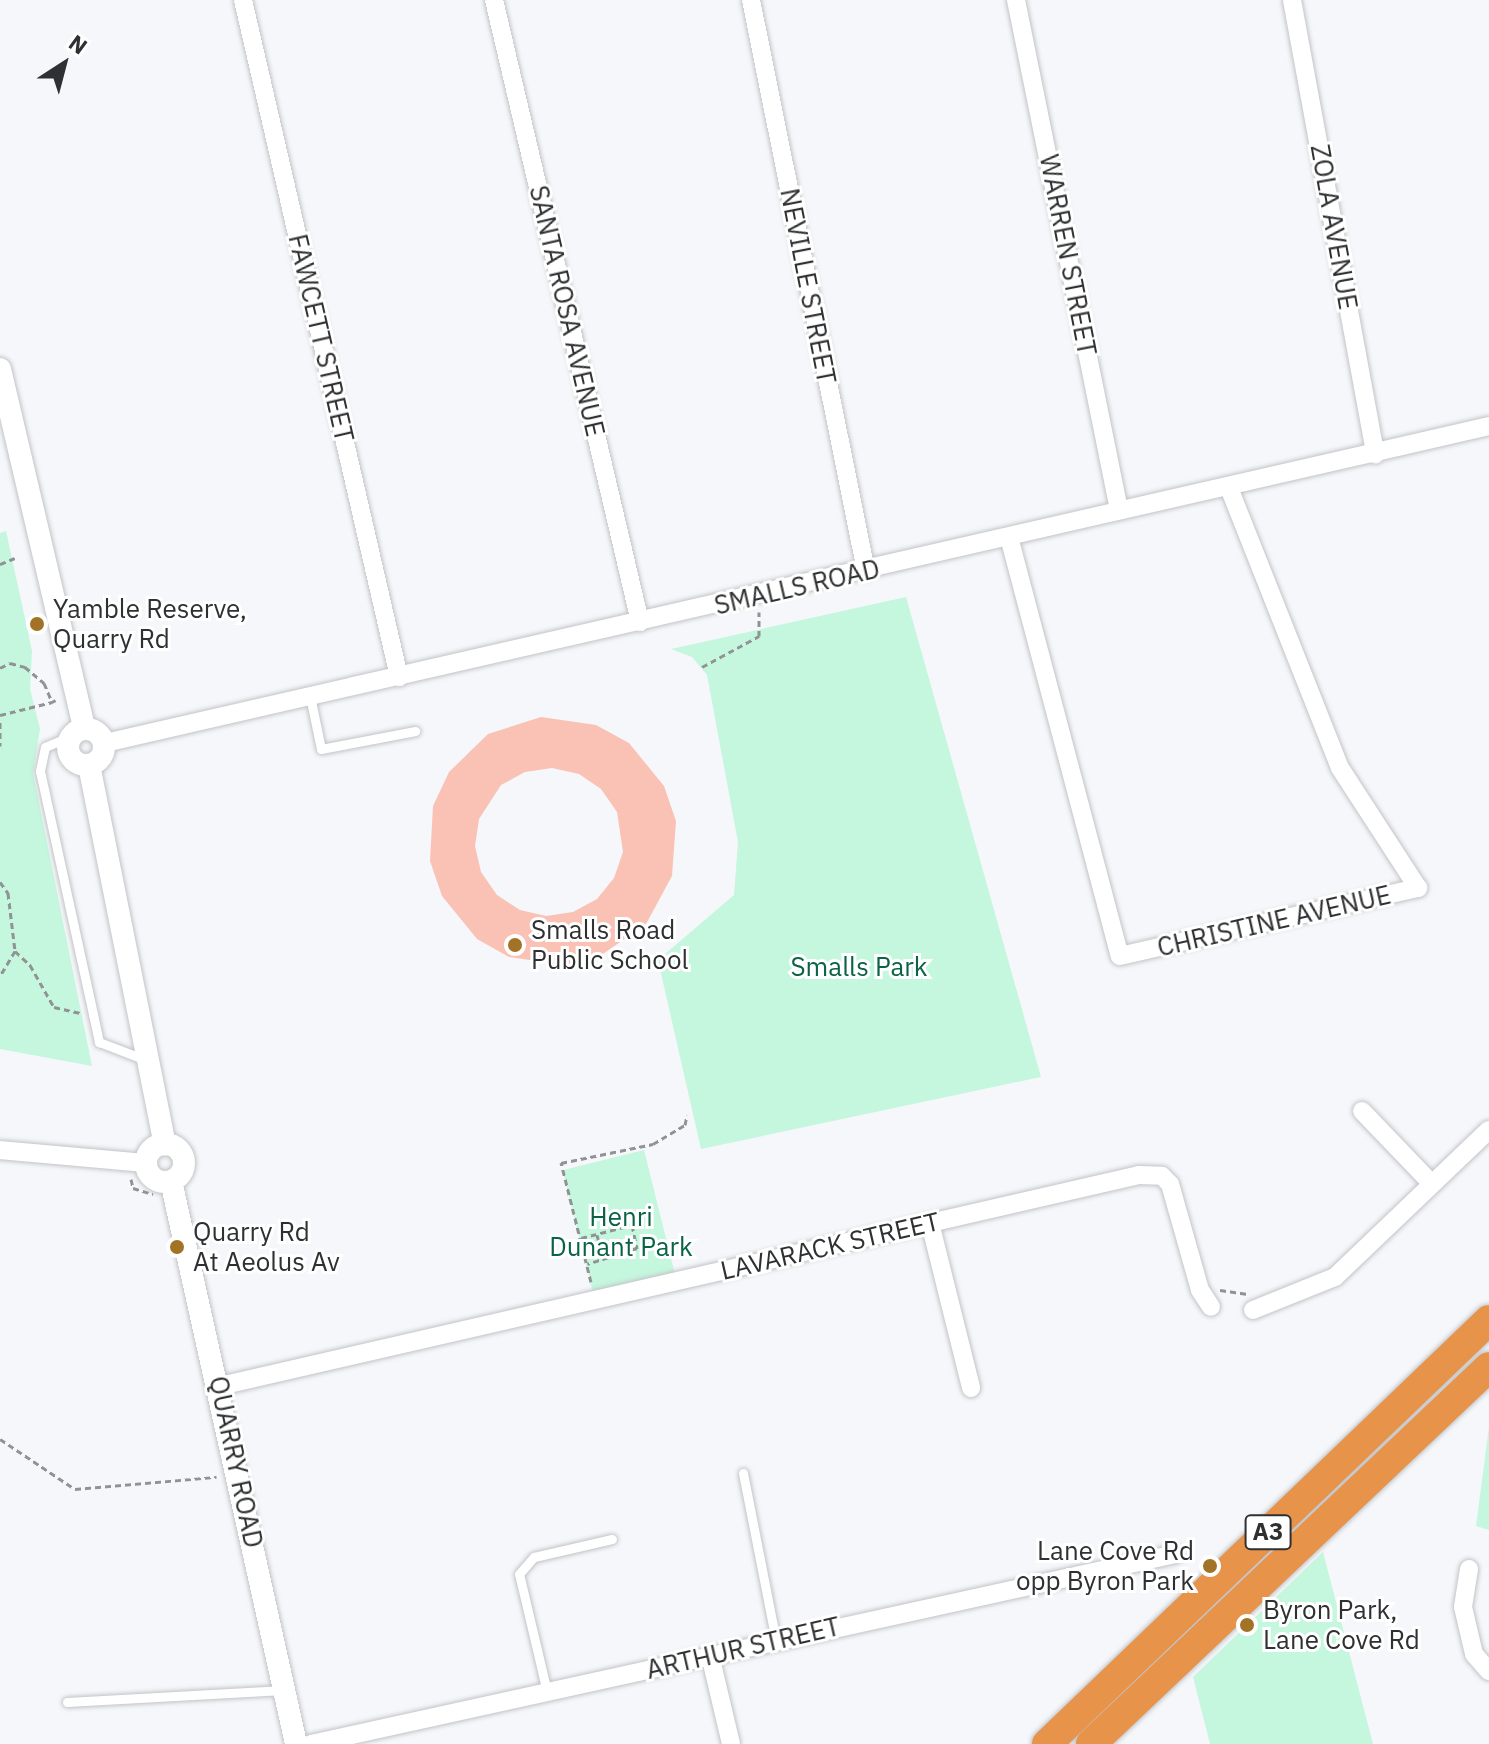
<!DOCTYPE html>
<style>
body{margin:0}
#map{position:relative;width:1489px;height:1744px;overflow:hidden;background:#f5f7fa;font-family:"IBM Plex Sans",sans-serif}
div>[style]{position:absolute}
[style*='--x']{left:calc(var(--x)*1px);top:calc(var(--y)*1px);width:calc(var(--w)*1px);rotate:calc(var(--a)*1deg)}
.green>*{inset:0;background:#c5f6de;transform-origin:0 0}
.building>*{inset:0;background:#fac2b5}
.path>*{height:3px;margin-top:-1.5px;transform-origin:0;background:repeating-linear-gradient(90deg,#909294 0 6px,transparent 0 10px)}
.roads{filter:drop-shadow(0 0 2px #c2c4c7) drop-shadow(0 0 2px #c2c4c7)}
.service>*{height:9px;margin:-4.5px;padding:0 4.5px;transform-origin:4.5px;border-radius:4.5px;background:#fff}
.minor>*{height:18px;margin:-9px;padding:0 9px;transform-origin:9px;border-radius:9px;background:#fff}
.tertiary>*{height:22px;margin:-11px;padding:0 11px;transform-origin:11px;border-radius:11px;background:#fff}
.tertiary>.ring{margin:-11px;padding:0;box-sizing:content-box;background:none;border:22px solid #fff;border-radius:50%}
.trunk>*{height:30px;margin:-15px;padding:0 15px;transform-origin:15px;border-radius:15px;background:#e8934a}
.dots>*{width:22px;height:22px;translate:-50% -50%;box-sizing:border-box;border:4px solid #fff;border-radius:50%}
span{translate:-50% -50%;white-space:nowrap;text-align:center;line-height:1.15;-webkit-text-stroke:6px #fff;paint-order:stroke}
.shield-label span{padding:2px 6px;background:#fff;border:2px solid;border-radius:6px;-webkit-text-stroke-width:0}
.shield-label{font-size:24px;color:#2f3031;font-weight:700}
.street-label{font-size:26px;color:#2f3031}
.poi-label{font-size:26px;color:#2f3031}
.left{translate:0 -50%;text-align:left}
.right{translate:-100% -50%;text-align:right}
.park-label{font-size:26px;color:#0b6345}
.north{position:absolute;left:24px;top:24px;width:80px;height:80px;-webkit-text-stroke:6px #fff;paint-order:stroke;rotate:36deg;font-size:22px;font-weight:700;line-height:32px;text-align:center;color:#2f3031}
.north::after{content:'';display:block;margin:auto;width:28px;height:36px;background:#2f3031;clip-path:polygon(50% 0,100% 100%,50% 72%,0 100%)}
</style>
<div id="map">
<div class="green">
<i style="clip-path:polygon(6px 531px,32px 651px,30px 689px,40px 729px,33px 773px,92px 1066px,0 1049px,0 533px)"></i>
<i style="clip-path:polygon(906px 597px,1041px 1077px,701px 1149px,658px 960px,734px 895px,738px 842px,707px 675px,692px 657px,671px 649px)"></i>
<i style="left:644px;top:1150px;width:128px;height:84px;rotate:76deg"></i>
<i style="clip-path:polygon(1489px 1427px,1489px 1530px,1476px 1526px)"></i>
<i style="clip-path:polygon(1323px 1552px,1373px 1744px,1210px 1744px,1193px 1677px)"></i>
</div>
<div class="building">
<i style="clip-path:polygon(evenodd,541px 717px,596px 725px,629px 743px,664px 786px,676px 821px,672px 876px,646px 924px,600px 956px,564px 965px,509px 957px,477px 939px,442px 896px,430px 861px,433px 806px,449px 772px,488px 734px,541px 717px,552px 768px,579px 774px,601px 789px,617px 812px,623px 852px,614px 878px,597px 899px,573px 912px,546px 916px,520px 910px,497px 895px,481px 872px,475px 846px,479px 819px,501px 785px,525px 772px,552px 768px)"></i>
</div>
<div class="path">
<i style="--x:0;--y:564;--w:16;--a:-22"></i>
<i style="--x:702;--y:667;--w:65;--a:-28.5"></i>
<i style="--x:759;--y:636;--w:24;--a:-90"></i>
<i style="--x:0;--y:668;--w:11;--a:-27"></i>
<i style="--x:10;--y:663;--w:16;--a:15"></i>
<i style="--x:25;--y:667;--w:25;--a:40"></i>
<i style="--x:44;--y:683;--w:21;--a:67"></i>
<i style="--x:52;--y:702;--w:4;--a:-27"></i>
<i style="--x:0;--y:715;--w:54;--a:-14"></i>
<i style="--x:0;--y:722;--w:24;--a:90"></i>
<i style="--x:0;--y:882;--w:14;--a:54"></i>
<i style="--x:8;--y:893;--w:58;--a:83.1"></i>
<i style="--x:15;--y:951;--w:29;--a:121"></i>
<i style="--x:15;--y:951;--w:21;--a:43"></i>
<i style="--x:30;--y:965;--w:48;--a:60.3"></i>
<i style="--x:54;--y:1007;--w:28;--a:13"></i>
<i style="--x:131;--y:1179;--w:9;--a:77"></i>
<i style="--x:133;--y:1188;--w:21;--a:17"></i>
<i style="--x:597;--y:1235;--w:26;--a:74"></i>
<i style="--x:581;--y:1238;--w:53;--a:-14.3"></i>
<i style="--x:632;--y:1225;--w:24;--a:78"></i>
<i style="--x:637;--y:1248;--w:52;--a:162.3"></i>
<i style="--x:591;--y:1282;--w:123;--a:-104.1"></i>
<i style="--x:561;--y:1163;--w:94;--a:-11.7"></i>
<i style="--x:653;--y:1144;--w:37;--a:-31"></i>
<i style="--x:685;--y:1125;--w:10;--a:-79"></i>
<i style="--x:1220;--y:1290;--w:28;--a:8"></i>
<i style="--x:0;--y:1439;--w:90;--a:33.7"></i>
<i style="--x:75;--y:1489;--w:142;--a:-4.9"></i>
</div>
<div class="roads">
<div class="service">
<i style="--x:310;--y:696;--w:54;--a:78.3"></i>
<i style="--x:321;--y:749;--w:96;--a:-10.8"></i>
<i style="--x:71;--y:736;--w:28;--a:157"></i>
<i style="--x:45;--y:747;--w:25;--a:102"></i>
<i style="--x:40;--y:771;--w:249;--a:77.7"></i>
<i style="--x:93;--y:1014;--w:29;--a:78"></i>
<i style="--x:99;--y:1042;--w:50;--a:21"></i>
<i style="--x:743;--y:1473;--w:171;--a:78.9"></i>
<i style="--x:547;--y:1692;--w:121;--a:-103.3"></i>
<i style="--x:519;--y:1574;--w:23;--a:-49"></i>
<i style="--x:534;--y:1557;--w:80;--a:-13"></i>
<i style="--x:67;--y:1702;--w:217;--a:-3.2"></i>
</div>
<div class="minor">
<i style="--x:243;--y:0;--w:695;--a:77.02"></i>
<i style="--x:494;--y:0;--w:639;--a:76.79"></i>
<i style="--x:751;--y:0;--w:582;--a:78.61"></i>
<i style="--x:1016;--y:0;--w:520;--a:78.58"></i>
<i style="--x:1292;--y:0;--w:462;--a:79.6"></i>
<i style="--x:1009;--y:537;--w:433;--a:75.2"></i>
<i style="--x:1120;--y:956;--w:306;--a:-12.9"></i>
<i style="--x:1418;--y:888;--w:143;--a:-123"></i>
<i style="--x:1340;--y:768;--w:302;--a:-111.6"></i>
<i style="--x:105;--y:743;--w:1420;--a:-12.9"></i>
<i style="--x:1362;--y:1111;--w:101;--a:46.2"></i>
<i style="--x:0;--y:1150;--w:148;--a:5.1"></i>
<i style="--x:930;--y:1223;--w:170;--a:76"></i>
<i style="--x:1253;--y:1310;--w:88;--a:-21.9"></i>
<i style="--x:1335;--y:1277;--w:213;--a:-43.7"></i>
<i style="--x:220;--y:1386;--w:943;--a:-12.93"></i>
<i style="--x:1139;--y:1175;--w:23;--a:2"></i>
<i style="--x:1162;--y:1176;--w:11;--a:45"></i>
<i style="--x:1170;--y:1184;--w:110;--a:74.2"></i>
<i style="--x:1200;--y:1290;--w:20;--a:57"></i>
<i style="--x:1469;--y:1569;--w:38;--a:99"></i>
<i style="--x:1463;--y:1607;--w:48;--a:76.8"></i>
<i style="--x:1474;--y:1654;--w:23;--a:49"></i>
<i style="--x:710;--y:1655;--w:91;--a:76.7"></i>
<i style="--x:311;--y:1744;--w:885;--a:-12.4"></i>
</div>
<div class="tertiary">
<i style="--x:0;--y:369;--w:369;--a:76.8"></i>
<i class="ring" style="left:68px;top:729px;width:14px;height:14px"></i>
<i style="--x:89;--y:765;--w:387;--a:78.7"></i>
<i class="ring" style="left:146px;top:1144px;width:16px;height:16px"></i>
<i style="--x:171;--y:1181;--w:577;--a:77.48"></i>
</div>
<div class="trunk">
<i style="--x:1047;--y:1744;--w:612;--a:-43.81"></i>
<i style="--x:1091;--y:1744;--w:548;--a:-43.45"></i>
</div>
</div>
<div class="dots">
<i style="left:37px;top:624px;background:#a27226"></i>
<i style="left:515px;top:945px;background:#a27226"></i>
<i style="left:177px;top:1247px;background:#a27226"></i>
<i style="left:1210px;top:1566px;background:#a27226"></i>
<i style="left:1247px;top:1625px;background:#a27226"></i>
</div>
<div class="shield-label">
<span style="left:1268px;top:1532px">A3</span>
</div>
<div class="street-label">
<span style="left:1334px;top:227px;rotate:80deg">ZOLA AVENUE</span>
<span style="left:1068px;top:255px;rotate:79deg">WARREN STREET</span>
<span style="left:808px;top:286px;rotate:79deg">NEVILLE STREET</span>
<span style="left:567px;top:311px;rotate:77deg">SANTA ROSA AVENUE</span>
<span style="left:321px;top:338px;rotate:77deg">FAWCETT STREET</span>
<span style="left:797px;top:587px;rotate:-13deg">SMALLS ROAD</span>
<span style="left:1274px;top:921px;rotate:-13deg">CHRISTINE AVENUE</span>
<span style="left:830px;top:1246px;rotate:-13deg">LAVARACK STREET</span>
<span style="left:236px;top:1462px;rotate:78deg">QUARRY ROAD</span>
<span style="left:743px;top:1648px;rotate:-13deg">ARTHUR STREET</span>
</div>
<div class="poi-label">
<span class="left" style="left:53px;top:624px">Yamble Reserve,<br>Quarry Rd</span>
<span class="left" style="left:531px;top:945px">Smalls Road<br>Public School</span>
<span class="left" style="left:193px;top:1247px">Quarry Rd<br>At Aeolus Av</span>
<span class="right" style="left:1194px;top:1566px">Lane Cove Rd<br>opp Byron Park</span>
<span class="left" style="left:1263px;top:1625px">Byron Park,<br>Lane Cove Rd</span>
</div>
<div class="park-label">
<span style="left:859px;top:967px">Smalls Park</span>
<span style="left:621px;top:1232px">Henri<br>Dunant Park</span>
</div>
<div class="north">N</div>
</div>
